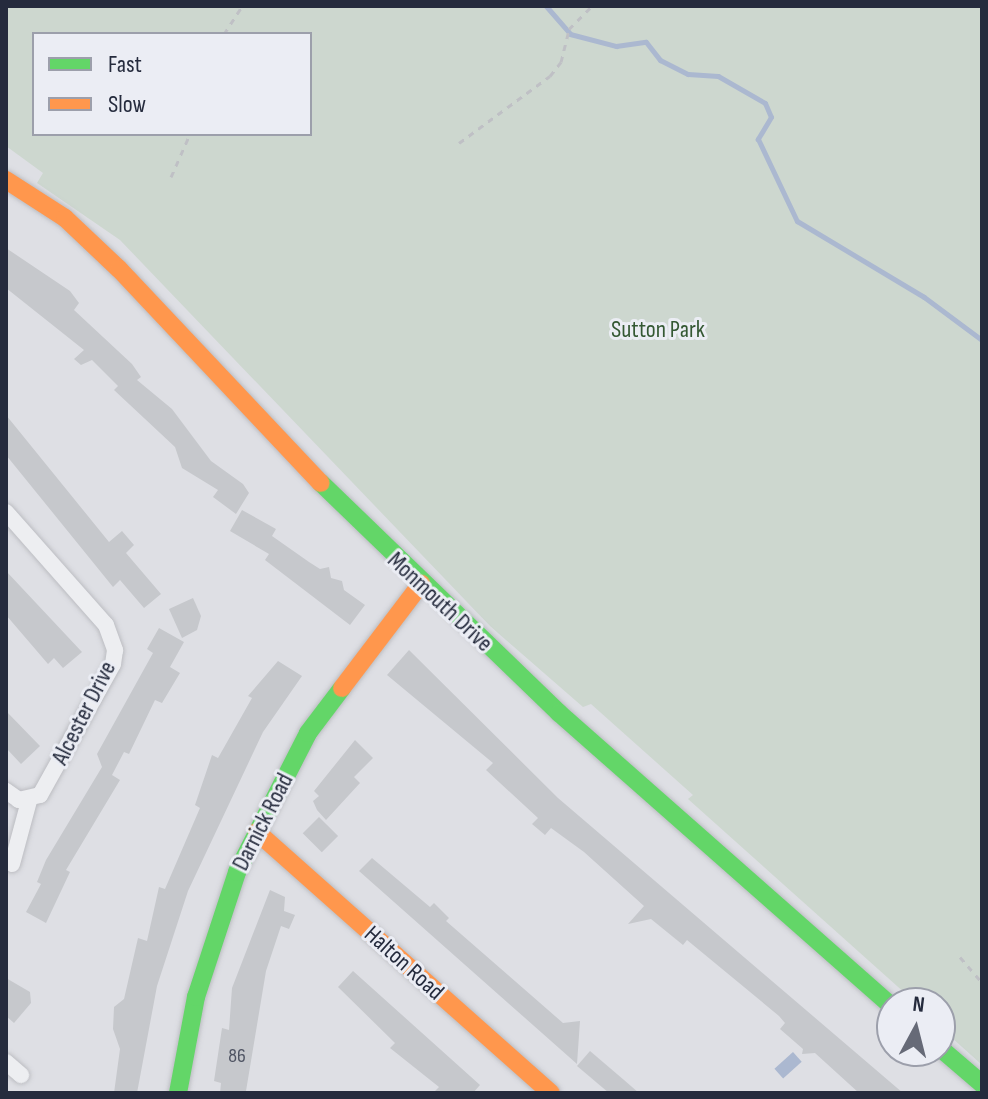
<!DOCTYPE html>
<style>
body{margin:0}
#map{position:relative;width:988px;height:1099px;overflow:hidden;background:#dedfe4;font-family:"Sofia Sans Condensed",sans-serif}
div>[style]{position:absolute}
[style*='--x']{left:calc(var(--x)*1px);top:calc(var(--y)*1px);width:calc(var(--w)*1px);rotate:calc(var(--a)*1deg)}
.green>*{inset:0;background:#cdd7cf}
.water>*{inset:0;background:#abb8d0;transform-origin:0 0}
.stream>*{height:5px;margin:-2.5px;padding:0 2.5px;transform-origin:2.5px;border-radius:2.5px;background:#abb8d0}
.building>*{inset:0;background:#c6c8cc;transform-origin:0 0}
.path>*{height:3px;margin-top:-1.5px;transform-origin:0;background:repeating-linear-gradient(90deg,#bfc0c5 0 6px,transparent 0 12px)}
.roads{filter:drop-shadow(0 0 2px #bcbdc2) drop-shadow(0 0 2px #bcbdc2)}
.street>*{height:16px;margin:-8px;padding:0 8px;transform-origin:8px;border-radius:8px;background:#edeef1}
.fast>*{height:18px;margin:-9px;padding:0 9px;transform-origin:9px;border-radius:9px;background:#63d668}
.slow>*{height:18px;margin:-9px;padding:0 9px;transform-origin:9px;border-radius:9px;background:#ff974d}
span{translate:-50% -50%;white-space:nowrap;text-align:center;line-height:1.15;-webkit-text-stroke:6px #ebedf4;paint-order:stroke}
.number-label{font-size:20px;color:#4e5362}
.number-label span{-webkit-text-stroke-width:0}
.park-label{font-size:24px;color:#345833}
.street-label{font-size:24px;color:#252b3d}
.frame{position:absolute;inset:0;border:8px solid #252b3d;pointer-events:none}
.legend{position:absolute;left:32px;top:32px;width:280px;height:104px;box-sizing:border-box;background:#ebedf4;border:2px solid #9c9fab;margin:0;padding:10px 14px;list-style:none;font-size:24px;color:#252b3d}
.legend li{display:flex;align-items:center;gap:16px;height:40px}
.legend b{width:40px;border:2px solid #9c9fab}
.north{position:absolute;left:876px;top:987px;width:80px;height:80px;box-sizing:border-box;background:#ebedf4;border:2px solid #9c9fab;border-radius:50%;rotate:7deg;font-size:22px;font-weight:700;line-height:32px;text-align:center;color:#252b3d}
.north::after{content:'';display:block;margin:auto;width:28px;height:36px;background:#666a77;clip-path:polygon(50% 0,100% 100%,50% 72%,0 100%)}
</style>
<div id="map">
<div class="green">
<i style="clip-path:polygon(evenodd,6px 6px,982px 6px,982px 1065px,940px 1027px,940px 1003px,916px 1003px,688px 799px,693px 795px,591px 704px,583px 707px,490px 626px,120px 240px,37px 183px,43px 173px,6px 146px,6px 6px,310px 34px,310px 134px,34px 134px,34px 34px,310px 34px)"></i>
</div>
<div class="water">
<i style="left:793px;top:1052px;width:13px;height:25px;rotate:48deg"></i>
</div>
<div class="stream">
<i style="--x:546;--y:6;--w:37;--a:49"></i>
<i style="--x:570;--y:34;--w:48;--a:14.6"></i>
<i style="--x:616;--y:46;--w:30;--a:-8"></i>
<i style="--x:646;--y:42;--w:23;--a:52"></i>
<i style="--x:660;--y:60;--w:31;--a:27"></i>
<i style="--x:688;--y:74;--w:30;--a:4"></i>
<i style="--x:718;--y:76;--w:54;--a:29.9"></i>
<i style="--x:765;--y:103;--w:15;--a:67"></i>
<i style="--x:771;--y:117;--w:26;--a:121"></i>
<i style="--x:758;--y:139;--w:91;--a:64.6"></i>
<i style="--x:797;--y:221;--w:148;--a:30.9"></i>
<i style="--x:924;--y:297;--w:72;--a:36.6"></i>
</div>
<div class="building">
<i style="clip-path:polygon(6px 248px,70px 291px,79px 303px,74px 310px,132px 364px,141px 377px,137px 380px,172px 409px,211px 461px,243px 484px,249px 493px,236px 514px,213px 497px,218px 490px,182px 468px,175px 447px,114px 390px,118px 386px,92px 360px,81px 365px,74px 359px,84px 350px,6px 288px)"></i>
<i style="clip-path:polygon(6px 415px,109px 542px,122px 531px,134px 545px,126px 553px,161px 594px,144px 608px,120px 580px,113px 587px,6px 455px)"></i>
<i style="clip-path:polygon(242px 510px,276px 529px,272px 536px,309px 562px,320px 569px,329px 567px,331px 578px,342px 581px,344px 590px,365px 605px,350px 625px,265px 560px,269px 554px,230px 531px)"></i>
<i style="clip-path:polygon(6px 571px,82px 652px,63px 668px,54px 658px,48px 664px,6px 615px)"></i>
<i style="clip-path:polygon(193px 598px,201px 616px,197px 630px,182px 638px,169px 609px)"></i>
<i style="clip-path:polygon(159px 628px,184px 642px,170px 667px,180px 673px,162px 703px,155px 700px,129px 754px,124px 752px,112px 775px,120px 780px,66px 870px,70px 872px,46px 923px,26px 912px,41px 884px,37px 882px,46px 860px,102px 767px,97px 754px,153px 653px,147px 649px)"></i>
<i style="clip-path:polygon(409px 650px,558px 798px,903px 1093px,859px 1093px,815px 1053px,802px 1054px,803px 1049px,780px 1029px,785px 1023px,779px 1016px,687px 940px,683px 945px,651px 919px,628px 924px,644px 906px,584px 852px,551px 828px,545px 835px,532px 824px,538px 818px,486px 770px,493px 763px,387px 675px)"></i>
<i style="clip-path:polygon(278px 661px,302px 676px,263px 732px,188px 891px,157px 986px,137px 1093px,114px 1093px,120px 1049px,113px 1029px,114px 1007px,124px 999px,138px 938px,147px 941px,159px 887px,165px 889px,200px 808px,195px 805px,212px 755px,218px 758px,252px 698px,248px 696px)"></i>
<i style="clip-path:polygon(6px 711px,40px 746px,21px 764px,6px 748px)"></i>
<i style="clip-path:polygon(355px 740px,373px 758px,354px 777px,360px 783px,326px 820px,317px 810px,313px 801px,319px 796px,314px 791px)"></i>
<i style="left:319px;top:817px;width:27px;height:23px;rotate:45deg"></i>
<i style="clip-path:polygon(372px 858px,430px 907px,434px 903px,449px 918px,446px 921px,563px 1023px,580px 1021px,577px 1064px,359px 871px)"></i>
<i style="clip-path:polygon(270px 890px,285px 897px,284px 911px,295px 915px,289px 929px,281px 926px,266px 971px,246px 1091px,220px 1093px,221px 1083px,214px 1081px,222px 1028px,229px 1030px,232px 988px)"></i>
<i style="clip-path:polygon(353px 971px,480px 1085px,473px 1093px,433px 1093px,439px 1087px,390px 1048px,395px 1043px,338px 987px)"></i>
<i style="clip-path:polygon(6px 978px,30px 992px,31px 1003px,14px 1023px,6px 1016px)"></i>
<i style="clip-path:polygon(590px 1051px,624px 1080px,639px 1093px,609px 1093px,577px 1066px)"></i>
</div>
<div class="path">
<i style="--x:224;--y:34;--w:33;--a:-57"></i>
<i style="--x:459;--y:143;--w:113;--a:-36.4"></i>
<i style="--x:550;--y:76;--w:18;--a:-52"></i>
<i style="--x:561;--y:62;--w:34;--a:-76"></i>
<i style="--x:569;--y:29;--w:33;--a:-45"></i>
<i style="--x:171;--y:177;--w:47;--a:-66.2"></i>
<i style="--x:960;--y:957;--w:33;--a:49"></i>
</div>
<div class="roads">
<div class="street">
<i style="--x:6;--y:512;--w:151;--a:48.5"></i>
<i style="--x:106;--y:625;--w:27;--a:70"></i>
<i style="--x:115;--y:650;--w:14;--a:98"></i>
<i style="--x:113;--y:664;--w:150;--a:119.1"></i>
<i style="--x:40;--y:795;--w:22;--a:167"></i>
<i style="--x:19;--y:800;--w:16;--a:-145"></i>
<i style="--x:12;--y:864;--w:65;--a:-74.9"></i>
<i style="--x:6;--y:1062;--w:20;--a:41"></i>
</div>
<div class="fast">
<i style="--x:321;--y:483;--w:331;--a:44"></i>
<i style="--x:559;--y:713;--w:444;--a:41.4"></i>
<i style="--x:940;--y:1048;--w:55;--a:40.6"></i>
<i style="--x:178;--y:1093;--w:98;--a:-79.4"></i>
<i style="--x:196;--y:997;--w:132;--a:-71.8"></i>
<i style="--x:237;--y:872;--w:156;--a:-62.9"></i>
<i style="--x:308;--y:733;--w:56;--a:-52.9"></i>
</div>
<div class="slow">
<i style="--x:6;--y:180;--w:70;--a:32.8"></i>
<i style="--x:65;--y:218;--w:74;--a:43.4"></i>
<i style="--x:119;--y:269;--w:294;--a:46.7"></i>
<i style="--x:342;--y:688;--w:131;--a:-52.8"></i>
<i style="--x:257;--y:832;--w:393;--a:41.6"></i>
</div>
</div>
<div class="number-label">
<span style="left:237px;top:1056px">86</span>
</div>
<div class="park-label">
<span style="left:658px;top:330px">Sutton Park</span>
</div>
<div class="street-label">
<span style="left:440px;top:602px;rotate:43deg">Monmouth Drive</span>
<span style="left:84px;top:713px;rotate:-63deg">Alcester Drive</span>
<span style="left:263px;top:822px;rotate:-63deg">Darnick Road</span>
<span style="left:404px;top:963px;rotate:42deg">Halton Road</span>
</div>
<div class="frame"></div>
<ul class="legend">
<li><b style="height:10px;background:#63d668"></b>Fast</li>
<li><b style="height:10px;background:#ff974d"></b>Slow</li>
</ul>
<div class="north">N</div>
</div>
